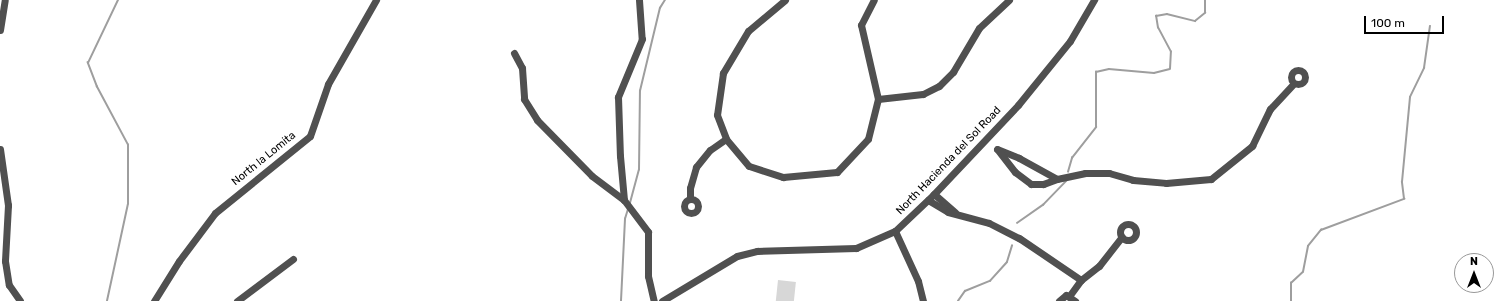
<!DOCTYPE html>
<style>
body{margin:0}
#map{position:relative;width:1502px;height:301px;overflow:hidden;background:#fff;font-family:Rubik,sans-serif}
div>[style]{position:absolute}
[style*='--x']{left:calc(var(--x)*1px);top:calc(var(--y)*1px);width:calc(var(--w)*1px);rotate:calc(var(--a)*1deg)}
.green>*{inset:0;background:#d7d7d7;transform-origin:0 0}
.stream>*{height:1.5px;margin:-0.75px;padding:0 0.75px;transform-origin:0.75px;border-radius:0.75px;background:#9e9e9e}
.minor>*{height:7px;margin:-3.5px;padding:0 3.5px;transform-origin:3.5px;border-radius:3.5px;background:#505050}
.minor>.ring{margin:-3.5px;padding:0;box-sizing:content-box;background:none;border:7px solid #505050;border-radius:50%}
span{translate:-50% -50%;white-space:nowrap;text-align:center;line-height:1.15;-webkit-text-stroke:3px #fff;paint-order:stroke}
.street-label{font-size:11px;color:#000}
.north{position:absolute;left:1454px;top:253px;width:40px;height:40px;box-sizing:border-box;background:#fff;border:1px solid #999;border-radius:50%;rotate:0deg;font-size:11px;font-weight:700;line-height:16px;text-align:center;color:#000}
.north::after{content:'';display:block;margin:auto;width:14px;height:18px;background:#000;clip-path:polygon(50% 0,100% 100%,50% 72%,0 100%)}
.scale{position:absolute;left:1364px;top:16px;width:80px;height:18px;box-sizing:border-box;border:2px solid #000;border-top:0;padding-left:5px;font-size:12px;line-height:14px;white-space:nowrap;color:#000;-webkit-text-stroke:3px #fff;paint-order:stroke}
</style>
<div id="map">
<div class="green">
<i style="left:778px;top:280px;width:18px;height:21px;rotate:6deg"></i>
</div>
<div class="stream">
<i style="--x:1068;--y:172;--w:15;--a:-74"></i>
<i style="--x:1072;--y:158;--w:39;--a:-52"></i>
<i style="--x:1096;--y:127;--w:55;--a:-90"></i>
<i style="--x:1096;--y:72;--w:13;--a:-13"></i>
<i style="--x:1109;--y:69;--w:45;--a:5.1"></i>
<i style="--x:1154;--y:73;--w:16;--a:-14"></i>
<i style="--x:1170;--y:69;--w:17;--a:-87"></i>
<i style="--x:1171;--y:52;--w:27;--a:-118"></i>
<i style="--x:1158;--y:28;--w:12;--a:-99"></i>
<i style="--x:1156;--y:16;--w:11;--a:-10"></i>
<i style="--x:1167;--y:14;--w:29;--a:14"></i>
<i style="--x:1195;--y:21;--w:13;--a:-39"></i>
<i style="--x:1205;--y:13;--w:13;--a:-90"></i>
<i style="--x:630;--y:203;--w:34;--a:-75"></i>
<i style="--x:639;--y:170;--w:79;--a:-89.3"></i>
<i style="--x:640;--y:91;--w:85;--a:-76.5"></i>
<i style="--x:660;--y:8;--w:9;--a:-58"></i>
<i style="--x:1017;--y:223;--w:32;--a:-35"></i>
<i style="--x:1043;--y:205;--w:33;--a:-46"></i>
<i style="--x:107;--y:301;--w:99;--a:-77.8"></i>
<i style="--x:128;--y:204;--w:59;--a:-90"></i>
<i style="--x:128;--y:145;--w:66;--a:-118.1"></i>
<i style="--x:97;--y:87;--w:26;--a:-111"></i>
<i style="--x:88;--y:63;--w:70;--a:-64.5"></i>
<i style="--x:621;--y:301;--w:82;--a:-87.2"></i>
<i style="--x:625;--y:219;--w:10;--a:-73"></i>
<i style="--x:958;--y:301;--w:12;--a:-55"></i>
<i style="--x:965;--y:291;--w:27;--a:-22"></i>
<i style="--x:990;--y:281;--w:25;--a:-48"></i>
<i style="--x:1007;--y:262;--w:17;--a:-73"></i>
<i style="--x:1291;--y:301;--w:18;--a:-90"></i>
<i style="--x:1291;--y:283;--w:16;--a:-43"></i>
<i style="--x:1303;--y:272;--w:26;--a:-79"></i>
<i style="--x:1308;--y:246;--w:21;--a:-51"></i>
<i style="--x:1321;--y:230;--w:89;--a:-20.5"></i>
<i style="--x:1404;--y:199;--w:17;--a:-97"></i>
<i style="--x:1402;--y:182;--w:85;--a:-84.6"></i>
<i style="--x:1410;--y:97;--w:32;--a:-64"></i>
<i style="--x:1424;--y:68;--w:42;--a:-81.9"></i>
</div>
<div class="minor">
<i style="--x:639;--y:0;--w:39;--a:86"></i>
<i style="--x:642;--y:39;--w:63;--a:112.5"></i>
<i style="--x:618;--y:97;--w:59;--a:88.1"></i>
<i style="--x:620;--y:156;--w:44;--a:84.8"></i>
<i style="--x:624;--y:200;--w:40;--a:53"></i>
<i style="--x:648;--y:232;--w:44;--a:90"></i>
<i style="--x:648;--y:276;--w:26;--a:77"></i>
<i style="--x:785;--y:0;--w:48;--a:140"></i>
<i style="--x:748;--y:31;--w:49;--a:120.8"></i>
<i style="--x:723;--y:73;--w:42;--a:98.1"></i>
<i style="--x:717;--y:115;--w:26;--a:69"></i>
<i style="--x:726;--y:139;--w:35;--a:50"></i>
<i style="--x:749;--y:166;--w:36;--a:18"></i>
<i style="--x:783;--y:177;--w:54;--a:-5.3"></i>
<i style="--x:837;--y:172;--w:45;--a:-46.8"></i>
<i style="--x:868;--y:139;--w:41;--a:-76"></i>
<i style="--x:878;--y:99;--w:76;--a:-102.9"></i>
<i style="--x:861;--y:25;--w:28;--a:-63"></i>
<i style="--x:0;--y:30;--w:30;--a:-81"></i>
<i style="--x:514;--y:53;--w:17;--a:62"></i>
<i style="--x:522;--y:68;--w:31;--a:86"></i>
<i style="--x:524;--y:99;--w:25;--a:58"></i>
<i style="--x:537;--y:120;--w:78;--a:45.5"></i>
<i style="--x:592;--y:176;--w:40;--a:37"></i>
<i class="ring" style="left:1291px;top:70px;width:7px;height:7px"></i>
<i style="--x:878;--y:99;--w:45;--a:-6.3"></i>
<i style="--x:923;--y:94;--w:18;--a:-27"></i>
<i style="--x:939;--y:86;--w:20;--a:-45"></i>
<i style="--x:953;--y:72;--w:51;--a:-59.4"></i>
<i style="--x:979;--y:28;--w:41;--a:-43"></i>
<i style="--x:0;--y:149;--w:57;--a:81.9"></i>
<i style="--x:8;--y:205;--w:56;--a:93.1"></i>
<i style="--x:5;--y:261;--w:24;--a:81"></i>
<i style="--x:9;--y:285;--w:19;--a:55"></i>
<i style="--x:997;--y:149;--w:24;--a:22"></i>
<i style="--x:1019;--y:158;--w:43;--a:28.9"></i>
<i style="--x:1057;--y:179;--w:15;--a:160"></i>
<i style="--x:1043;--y:184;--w:12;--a:180"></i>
<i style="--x:1031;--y:184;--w:20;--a:-143"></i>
<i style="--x:1015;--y:172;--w:29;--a:-128"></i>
<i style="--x:1057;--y:179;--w:29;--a:-12"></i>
<i style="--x:1085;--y:173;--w:24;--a:0"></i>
<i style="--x:1109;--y:173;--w:25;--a:16"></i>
<i style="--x:1133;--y:180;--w:33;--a:5"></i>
<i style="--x:1166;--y:183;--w:45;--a:-5.1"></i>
<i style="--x:1211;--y:179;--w:53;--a:-38.8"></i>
<i style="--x:1252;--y:146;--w:41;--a:-64.1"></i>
<i style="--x:1270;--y:109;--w:35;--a:-47"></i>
<i style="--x:934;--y:194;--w:28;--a:41"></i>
<i class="ring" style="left:684px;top:199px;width:7px;height:7px"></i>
<i style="--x:690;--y:199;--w:11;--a:-90"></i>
<i style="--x:690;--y:188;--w:22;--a:-74"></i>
<i style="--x:696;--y:167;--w:22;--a:-51"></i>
<i style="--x:710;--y:150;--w:19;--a:-35"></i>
<i style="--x:928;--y:200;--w:23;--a:31"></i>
<i style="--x:948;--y:212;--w:42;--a:15"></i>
<i style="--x:989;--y:223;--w:34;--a:27"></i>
<i style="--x:1019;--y:238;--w:75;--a:34.1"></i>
<i class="ring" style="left:1120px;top:224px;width:9px;height:9px"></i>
<i style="--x:895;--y:231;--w:55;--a:65.3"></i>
<i style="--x:918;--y:281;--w:21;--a:76"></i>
<i style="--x:1070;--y:295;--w:19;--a:-54"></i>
<i style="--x:1081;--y:280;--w:23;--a:-38"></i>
<i style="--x:1099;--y:266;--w:37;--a:-52"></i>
<i style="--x:154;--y:301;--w:47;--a:-58"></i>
<i style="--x:179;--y:261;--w:60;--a:-53.1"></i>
<i style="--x:215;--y:213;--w:122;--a:-39"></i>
<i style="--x:310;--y:136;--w:55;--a:-70.9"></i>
<i style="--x:328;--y:84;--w:97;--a:-60.3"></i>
<i style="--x:237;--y:301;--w:70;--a:-36.9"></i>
<i style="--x:662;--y:301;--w:87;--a:-31"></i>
<i style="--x:737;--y:256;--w:21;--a:-14"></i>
<i style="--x:757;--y:251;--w:99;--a:-1.7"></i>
<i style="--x:856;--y:248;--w:43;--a:-23.6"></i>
<i style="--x:895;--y:231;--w:52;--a:-43.5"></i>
<i style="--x:933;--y:195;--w:124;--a:-46.6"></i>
<i style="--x:1018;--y:105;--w:82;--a:-50.9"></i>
<i style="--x:1070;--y:41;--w:48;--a:-59.7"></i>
<i style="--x:1059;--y:301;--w:9;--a:-41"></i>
<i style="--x:1066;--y:295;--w:11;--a:34"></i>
</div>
<div class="street-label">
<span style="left:264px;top:159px;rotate:-39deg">North la Lomita</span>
<span style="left:949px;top:161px;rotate:-46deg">North Hacienda del Sol Road</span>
</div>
<div class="north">N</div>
<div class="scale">100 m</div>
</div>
